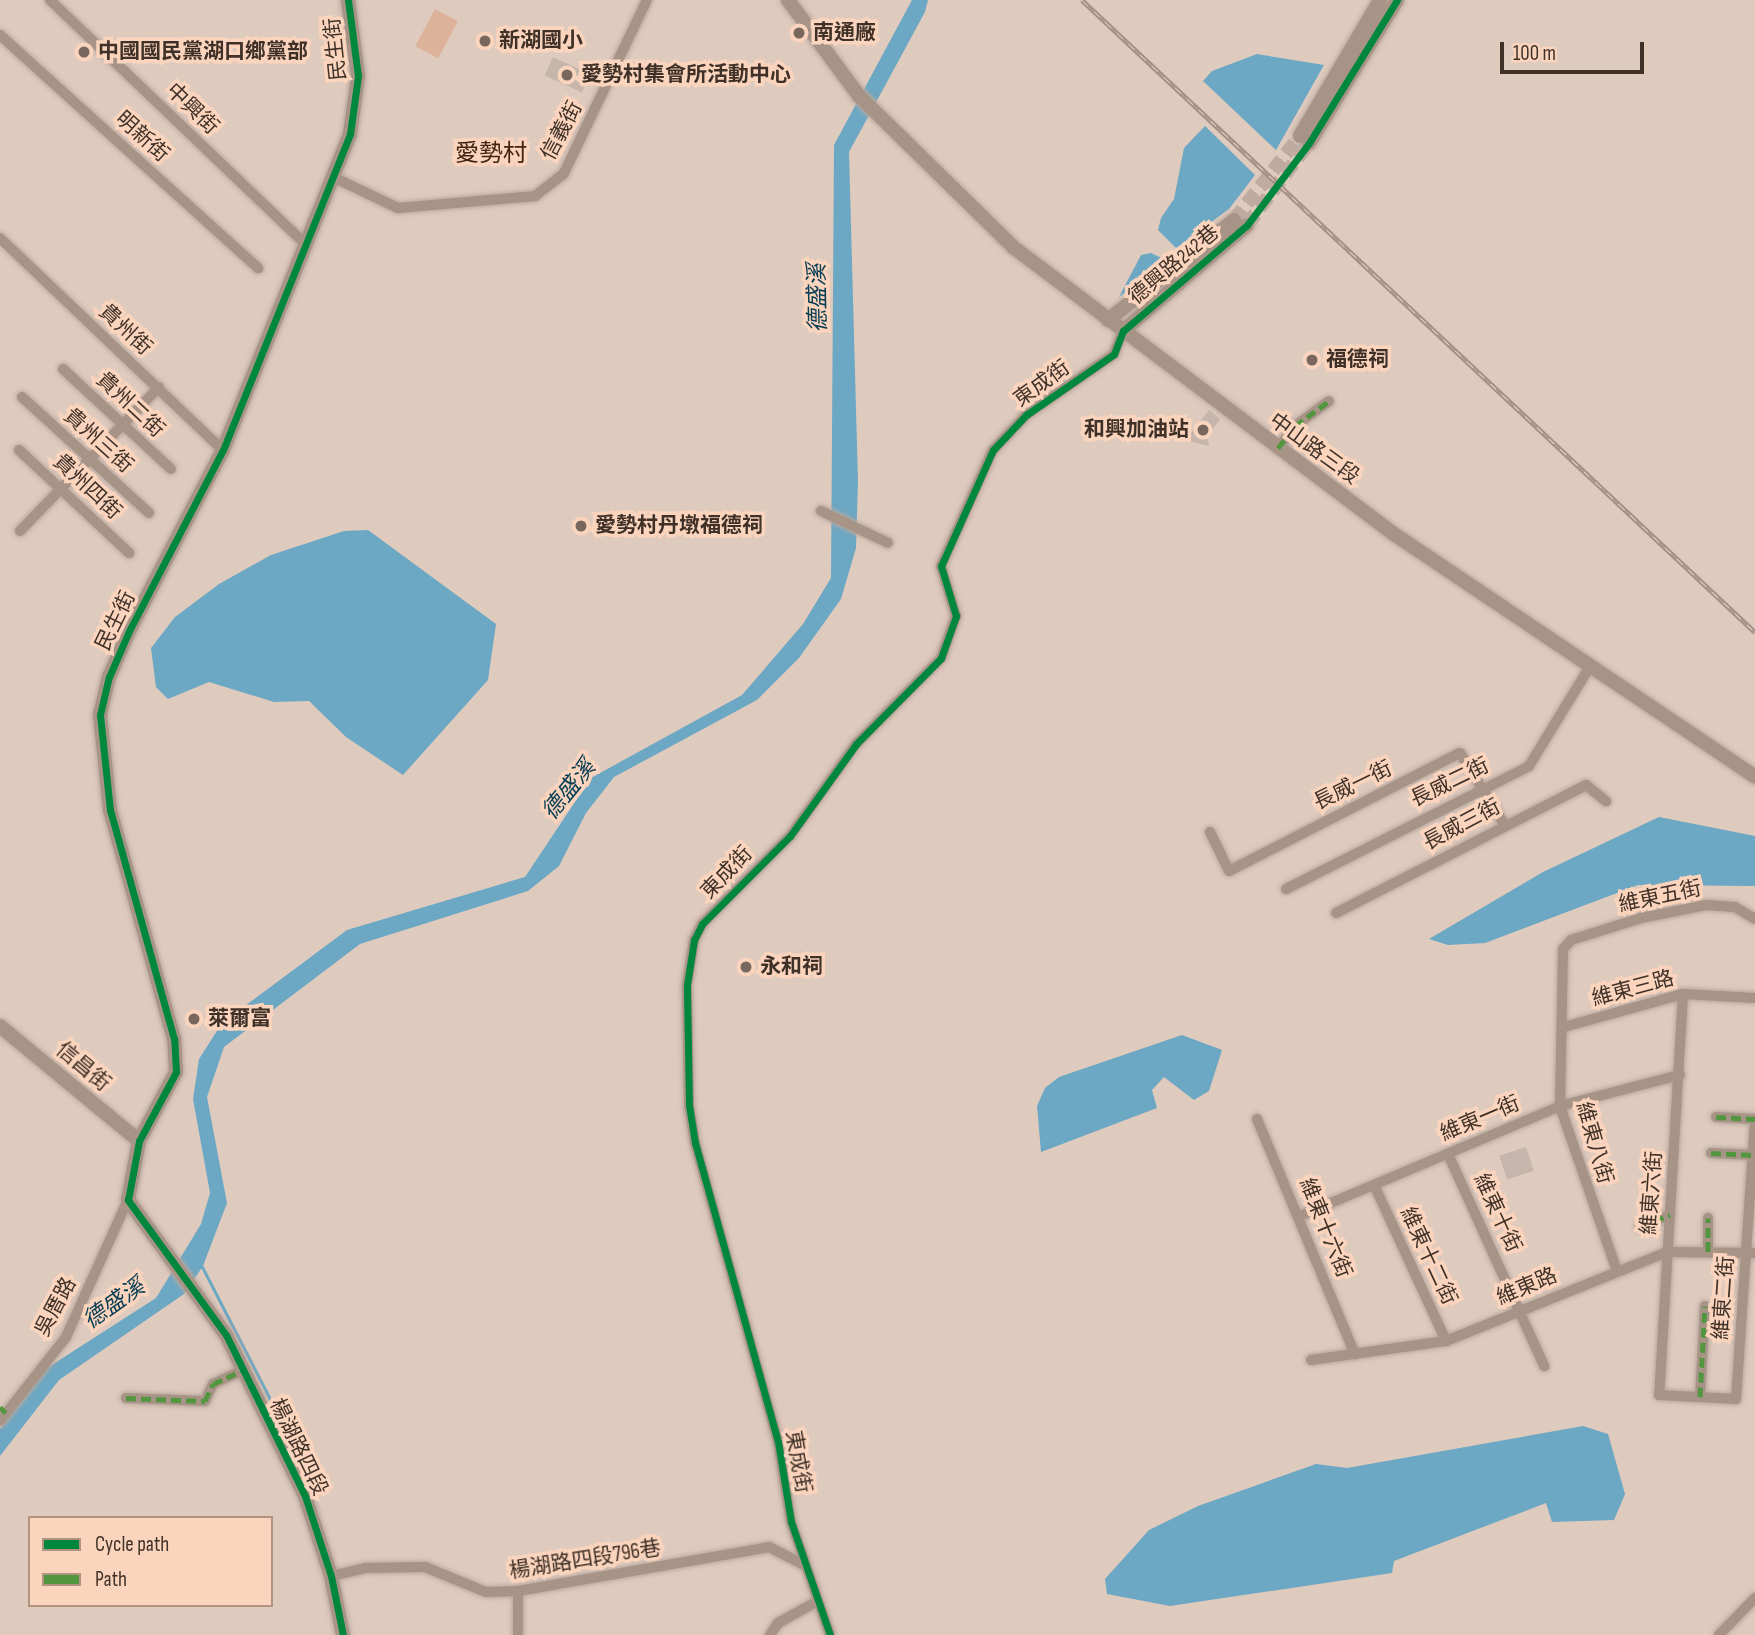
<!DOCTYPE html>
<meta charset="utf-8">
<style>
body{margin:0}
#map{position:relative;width:1755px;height:1635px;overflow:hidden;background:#dfcabe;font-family:"Sofia Sans Condensed","Noto Sans TC",sans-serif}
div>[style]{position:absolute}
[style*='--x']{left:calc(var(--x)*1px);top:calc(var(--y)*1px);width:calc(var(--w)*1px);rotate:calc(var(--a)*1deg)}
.green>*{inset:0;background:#dcb39a;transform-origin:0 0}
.water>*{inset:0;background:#6ca7c3}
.stream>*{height:2.5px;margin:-1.25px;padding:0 1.25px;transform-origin:1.25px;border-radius:1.25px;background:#6ca7c3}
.building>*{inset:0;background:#c5b5ab;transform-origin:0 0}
.tertiary-tunnel>*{height:14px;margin-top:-7px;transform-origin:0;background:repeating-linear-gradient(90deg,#bfaba0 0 14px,transparent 0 21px)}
.roads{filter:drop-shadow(0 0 2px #baa99f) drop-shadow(0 0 2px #baa99f)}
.minor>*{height:10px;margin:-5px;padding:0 5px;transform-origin:5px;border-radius:5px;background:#a89387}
.tertiary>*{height:14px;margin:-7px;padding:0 7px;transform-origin:7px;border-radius:7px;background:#a89387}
.rail>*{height:5px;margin-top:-2.5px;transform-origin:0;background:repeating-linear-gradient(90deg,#fad4bd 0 8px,#a39187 0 16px);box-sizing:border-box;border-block:2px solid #a39187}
.quiet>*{height:5px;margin-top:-2.5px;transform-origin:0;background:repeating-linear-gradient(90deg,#52973f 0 10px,transparent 0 15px)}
.cycleway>*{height:7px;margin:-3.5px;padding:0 3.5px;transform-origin:3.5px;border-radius:3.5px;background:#00873e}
.dots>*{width:19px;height:19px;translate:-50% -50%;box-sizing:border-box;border:4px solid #fad4bd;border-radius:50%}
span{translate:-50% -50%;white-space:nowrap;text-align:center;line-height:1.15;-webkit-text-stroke:7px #fad4bd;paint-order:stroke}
.poi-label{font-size:21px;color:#403128;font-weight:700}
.left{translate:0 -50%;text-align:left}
.right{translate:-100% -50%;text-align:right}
.street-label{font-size:21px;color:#403128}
.water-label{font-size:23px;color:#053d54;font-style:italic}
.quarter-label{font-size:24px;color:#422513}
.legend{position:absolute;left:28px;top:1516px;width:245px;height:91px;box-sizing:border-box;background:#fad4bd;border:2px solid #b09381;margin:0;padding:9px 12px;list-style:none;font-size:21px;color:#403128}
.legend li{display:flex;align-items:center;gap:14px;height:35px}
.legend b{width:35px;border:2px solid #b09381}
.scale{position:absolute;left:1500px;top:42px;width:144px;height:32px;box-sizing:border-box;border:4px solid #403128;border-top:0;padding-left:9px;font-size:21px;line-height:24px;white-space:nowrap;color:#403128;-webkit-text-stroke:5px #fad4bd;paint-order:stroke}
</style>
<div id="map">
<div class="green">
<i style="left:435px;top:9px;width:26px;height:42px;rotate:28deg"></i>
</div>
<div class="water">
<i style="clip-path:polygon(912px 0,928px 0,925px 12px,849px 152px,858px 482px,856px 548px,841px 599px,799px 658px,757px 700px,614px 777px,586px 813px,559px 866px,528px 891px,360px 944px,224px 1047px,207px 1097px,227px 1203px,203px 1266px,184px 1294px,59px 1380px,0 1456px,0 1429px,47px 1368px,156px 1298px,201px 1224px,210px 1193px,193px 1099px,199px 1059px,222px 1023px,347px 930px,525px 877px,591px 778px,742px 695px,803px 624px,831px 578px,834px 145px)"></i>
<i style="clip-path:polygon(1257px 54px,1324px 65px,1276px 150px,1203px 81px,1212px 71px)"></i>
<i style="clip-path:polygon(1205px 126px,1255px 175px,1229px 209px,1176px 248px,1158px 230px,1161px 218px,1174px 199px,1184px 148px)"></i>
<i style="clip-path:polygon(1151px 253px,1168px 261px,1119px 297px,1141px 255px)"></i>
<i style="clip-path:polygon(368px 530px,496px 624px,488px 680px,403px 775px,346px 737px,309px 701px,274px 702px,209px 682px,168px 699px,156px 687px,151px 648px,175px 617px,219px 584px,271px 555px,344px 531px)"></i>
<i style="clip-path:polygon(1659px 817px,1755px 836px,1755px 886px,1638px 885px,1485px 943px,1448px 945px,1429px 939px,1543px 872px)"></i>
<i style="clip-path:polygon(1182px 1035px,1222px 1050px,1209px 1091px,1194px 1100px,1164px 1077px,1152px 1090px,1157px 1108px,1041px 1152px,1037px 1106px,1045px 1088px,1059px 1077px)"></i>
<i style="clip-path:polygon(1583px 1426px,1608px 1434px,1625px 1494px,1614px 1520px,1552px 1522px,1546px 1503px,1394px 1561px,1392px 1573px,1170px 1606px,1107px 1594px,1105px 1579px,1149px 1530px,1198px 1506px,1316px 1464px,1347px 1468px)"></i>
</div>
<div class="stream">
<i style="--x:202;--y:1266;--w:203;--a:62.8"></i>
</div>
<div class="building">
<i style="left:553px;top:57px;width:41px;height:20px;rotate:25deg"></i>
<i style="clip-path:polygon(1209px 410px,1220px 419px,1207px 437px,1209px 446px,1185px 440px,1169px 426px,1174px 420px,1191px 433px)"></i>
<i style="left:1526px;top:1147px;width:25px;height:28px;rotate:72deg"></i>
</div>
<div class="tertiary-tunnel">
<i style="--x:1234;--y:220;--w:107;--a:-51.8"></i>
<i style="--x:1247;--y:225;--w:103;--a:-52.9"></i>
</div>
<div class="roads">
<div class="minor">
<i style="--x:50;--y:0;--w:356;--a:43.7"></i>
<i style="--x:0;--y:35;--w:348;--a:42.1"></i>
<i style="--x:335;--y:178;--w:70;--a:25.5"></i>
<i style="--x:398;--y:208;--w:138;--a:-5"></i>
<i style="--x:535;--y:196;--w:37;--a:-38"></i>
<i style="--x:564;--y:173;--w:192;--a:-64.4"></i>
<i style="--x:0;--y:238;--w:308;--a:43.6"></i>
<i style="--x:63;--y:369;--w:147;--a:42.8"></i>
<i style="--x:22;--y:397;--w:172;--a:42.4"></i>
<i style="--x:1278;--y:448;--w:28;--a:-52"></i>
<i style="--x:1295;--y:426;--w:42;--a:-36.3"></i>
<i style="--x:19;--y:450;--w:151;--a:43.1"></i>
<i style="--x:821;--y:511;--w:74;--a:25.5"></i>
<i style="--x:20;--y:531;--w:200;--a:-46"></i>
<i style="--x:1210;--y:832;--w:43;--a:64"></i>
<i style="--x:1229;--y:871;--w:259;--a:-27.1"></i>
<i style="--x:1460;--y:753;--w:84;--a:58.2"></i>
<i style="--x:1286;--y:889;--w:272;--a:-26.8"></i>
<i style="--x:1529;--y:766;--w:115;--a:-58.5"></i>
<i style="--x:1336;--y:913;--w:281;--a:-27.1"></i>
<i style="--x:1586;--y:785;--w:26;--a:39"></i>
<i style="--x:1683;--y:994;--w:402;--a:93.4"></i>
<i style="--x:1659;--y:1395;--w:77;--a:3"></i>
<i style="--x:1736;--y:1399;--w:277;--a:-86.1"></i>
<i style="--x:1564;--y:1027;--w:123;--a:-15.5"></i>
<i style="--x:1683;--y:994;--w:72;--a:3.2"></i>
<i style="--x:1716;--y:1117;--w:39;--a:3"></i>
<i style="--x:1257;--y:1119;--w:255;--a:67.4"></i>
<i style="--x:1711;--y:1153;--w:42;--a:2.7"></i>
<i style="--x:1448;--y:1154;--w:233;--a:65.6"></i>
<i style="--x:1375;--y:1187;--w:170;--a:65.2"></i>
<i style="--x:1300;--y:1216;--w:282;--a:-22.9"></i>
<i style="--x:1560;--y:1106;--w:124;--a:-14.5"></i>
<i style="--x:1640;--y:1226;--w:32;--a:-20"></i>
<i style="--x:1708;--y:1252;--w:34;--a:-90"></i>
<i style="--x:1617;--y:1271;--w:175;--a:-109.1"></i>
<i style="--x:1560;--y:1106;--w:157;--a:-88.9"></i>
<i style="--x:1563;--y:949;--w:12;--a:-48"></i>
<i style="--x:1571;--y:940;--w:73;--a:-17.4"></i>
<i style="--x:1641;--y:918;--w:66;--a:-11.3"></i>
<i style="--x:1706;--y:905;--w:29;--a:4"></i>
<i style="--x:1735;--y:907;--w:23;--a:31"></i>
<i style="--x:1311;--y:1360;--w:136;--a:-8"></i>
<i style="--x:1446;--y:1341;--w:238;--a:-21.9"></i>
<i style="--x:1667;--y:1252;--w:88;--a:0.7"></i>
<i style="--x:1700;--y:1397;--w:91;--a:-86.9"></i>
<i style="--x:126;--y:1398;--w:79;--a:2.2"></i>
<i style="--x:205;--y:1401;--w:19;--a:-65"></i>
<i style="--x:213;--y:1384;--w:31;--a:-25"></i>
<i style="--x:0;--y:1421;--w:107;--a:-51.8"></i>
<i style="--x:66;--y:1337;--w:150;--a:-65.7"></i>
<i style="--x:331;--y:1576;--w:35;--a:-13"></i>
<i style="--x:365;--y:1568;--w:60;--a:-1"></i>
<i style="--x:425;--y:1567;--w:66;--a:22.3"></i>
<i style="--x:486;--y:1592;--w:32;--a:-2"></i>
<i style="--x:518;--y:1591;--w:255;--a:-9.9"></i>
<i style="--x:769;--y:1547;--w:38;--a:27"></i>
<i style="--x:518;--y:1591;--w:44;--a:90"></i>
<i style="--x:770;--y:1635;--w:14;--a:-56"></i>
<i style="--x:778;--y:1623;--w:43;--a:-28.9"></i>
<i style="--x:830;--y:1635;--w:120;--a:-109"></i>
<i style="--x:791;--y:1522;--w:81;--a:-99.2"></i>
<i style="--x:778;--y:1442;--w:310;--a:-105.5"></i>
<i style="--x:695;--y:1143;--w:38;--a:-99"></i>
<i style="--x:689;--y:1105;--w:120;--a:-91"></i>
<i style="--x:687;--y:985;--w:46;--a:-81.2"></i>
<i style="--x:694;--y:940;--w:18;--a:-63"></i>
<i style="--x:702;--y:924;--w:124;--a:-45"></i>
<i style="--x:790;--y:836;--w:113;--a:-54.3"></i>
<i style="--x:856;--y:744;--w:121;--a:-45.3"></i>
<i style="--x:941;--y:658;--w:45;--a:-70.3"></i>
<i style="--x:956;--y:616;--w:52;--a:-106.7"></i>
<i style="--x:941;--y:566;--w:127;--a:-65.9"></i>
<i style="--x:993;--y:450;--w:48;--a:-46.7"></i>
<i style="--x:1026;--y:415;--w:107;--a:-34.7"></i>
<i style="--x:1114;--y:354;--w:25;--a:-69"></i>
<i style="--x:1719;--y:1635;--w:52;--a:-45.8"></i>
</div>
<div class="tertiary">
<i style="--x:788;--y:0;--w:119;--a:53.5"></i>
<i style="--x:859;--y:96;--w:216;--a:44.4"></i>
<i style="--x:1013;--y:247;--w:477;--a:37"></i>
<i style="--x:1394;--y:534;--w:435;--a:33.9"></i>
<i style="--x:1300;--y:136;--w:158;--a:-59.5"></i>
<i style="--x:1309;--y:143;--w:168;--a:-58.4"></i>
<i style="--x:1108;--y:320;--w:161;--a:-38.4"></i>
<i style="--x:1123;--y:331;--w:163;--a:-40.5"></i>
<i style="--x:0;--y:1026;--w:180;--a:39.6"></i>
<i style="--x:343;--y:1635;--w:60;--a:-101.5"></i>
<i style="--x:331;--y:1576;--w:84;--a:-108"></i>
<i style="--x:305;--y:1496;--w:179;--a:-116.1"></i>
<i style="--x:226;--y:1335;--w:167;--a:-126"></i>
<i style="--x:128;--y:1200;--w:60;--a:-79.4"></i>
<i style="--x:139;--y:1141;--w:78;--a:-61.8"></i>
<i style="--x:176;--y:1072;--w:33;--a:-93"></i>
<i style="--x:174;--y:1039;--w:238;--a:-105.6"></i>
<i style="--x:110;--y:810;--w:96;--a:-96"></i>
<i style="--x:100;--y:715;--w:39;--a:-77"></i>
<i style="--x:109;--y:677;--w:50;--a:-66.5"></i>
<i style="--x:129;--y:631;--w:204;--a:-62.6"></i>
<i style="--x:223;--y:450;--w:341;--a:-68.1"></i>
<i style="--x:350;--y:134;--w:59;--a:-82.1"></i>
<i style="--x:358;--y:76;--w:77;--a:-97.5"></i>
</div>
</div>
<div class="rail">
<i style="--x:1082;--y:0;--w:923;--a:43.2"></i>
</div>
<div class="quiet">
<i style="--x:1278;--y:448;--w:28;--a:-52"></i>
<i style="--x:1295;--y:426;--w:42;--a:-36.3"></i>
<i style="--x:1716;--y:1117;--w:39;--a:3"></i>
<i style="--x:1711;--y:1153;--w:42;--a:2.7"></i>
<i style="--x:1640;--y:1226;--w:32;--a:-20"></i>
<i style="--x:1708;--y:1252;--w:34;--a:-90"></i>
<i style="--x:1700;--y:1397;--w:91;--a:-86.9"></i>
<i style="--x:126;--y:1398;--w:79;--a:2.2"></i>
<i style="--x:205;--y:1401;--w:19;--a:-65"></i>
<i style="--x:213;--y:1384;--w:31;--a:-25"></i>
<i style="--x:0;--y:1407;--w:8;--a:45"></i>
</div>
<div class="cycleway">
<i style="--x:343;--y:1635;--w:60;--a:-101.5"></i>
<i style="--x:331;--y:1576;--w:84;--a:-108"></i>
<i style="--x:305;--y:1496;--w:179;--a:-116.1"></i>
<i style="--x:226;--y:1335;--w:167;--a:-126"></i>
<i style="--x:128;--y:1200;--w:60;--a:-79.4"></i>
<i style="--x:139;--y:1141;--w:78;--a:-61.8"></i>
<i style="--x:176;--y:1072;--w:33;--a:-93"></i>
<i style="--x:174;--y:1039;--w:238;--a:-105.6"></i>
<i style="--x:110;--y:810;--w:96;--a:-96"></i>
<i style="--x:100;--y:715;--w:39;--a:-77"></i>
<i style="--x:109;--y:677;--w:50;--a:-66.5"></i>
<i style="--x:129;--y:631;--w:204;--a:-62.6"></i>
<i style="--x:223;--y:450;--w:341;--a:-68.1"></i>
<i style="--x:350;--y:134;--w:59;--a:-82.1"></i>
<i style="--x:358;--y:76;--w:77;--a:-97.5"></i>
<i style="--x:830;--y:1635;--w:120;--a:-109"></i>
<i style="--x:791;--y:1522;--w:81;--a:-99.2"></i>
<i style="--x:778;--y:1442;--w:310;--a:-105.5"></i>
<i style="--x:695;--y:1143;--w:38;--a:-99"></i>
<i style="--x:689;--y:1105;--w:120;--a:-91"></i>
<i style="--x:687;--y:985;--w:46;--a:-81.2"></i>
<i style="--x:694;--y:940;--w:18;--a:-63"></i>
<i style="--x:702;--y:924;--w:124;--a:-45"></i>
<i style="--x:790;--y:836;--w:113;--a:-54.3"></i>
<i style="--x:856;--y:744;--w:121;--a:-45.3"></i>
<i style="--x:941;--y:658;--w:45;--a:-70.3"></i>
<i style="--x:956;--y:616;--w:52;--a:-106.7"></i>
<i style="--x:941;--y:566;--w:127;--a:-65.9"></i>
<i style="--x:993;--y:450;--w:48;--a:-46.7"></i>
<i style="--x:1026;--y:415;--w:107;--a:-34.7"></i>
<i style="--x:1114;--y:354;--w:25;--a:-69"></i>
<i style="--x:1123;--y:331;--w:163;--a:-40.5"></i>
<i style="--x:1247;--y:225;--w:103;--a:-52.9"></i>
<i style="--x:1309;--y:143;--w:168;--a:-58.4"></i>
</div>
<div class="dots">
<i style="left:799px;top:33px;background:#78675c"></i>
<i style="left:485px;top:41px;background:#78675c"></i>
<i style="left:84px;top:52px;background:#78675c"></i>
<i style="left:567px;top:75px;background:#78675c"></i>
<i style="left:1312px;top:360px;background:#78675c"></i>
<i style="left:1203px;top:430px;background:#78675c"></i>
<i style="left:581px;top:526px;background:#78675c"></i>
<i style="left:746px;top:967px;background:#78675c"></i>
<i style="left:194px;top:1019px;background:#78675c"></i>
</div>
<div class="poi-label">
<span class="left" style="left:813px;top:33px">南通廠</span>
<span class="left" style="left:499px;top:41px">新湖國小</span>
<span class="left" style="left:98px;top:52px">中國國民黨湖口鄉黨部</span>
<span class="left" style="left:581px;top:75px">愛勢村集會所活動中心</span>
<span class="left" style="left:1326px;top:360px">福德祠</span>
<span class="right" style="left:1189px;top:430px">和興加油站</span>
<span class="left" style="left:595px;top:526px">愛勢村丹墩福德祠</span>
<span class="left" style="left:760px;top:967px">永和祠</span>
<span class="left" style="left:208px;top:1019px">萊爾富</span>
</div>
<div class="street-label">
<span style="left:336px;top:49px;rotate:-96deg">民生街</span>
<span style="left:192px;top:109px;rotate:44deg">中興街</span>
<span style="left:562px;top:131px;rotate:-62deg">信義街</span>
<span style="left:142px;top:137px;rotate:42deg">明新街</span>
<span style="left:1174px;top:265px;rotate:-40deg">德興路242巷</span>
<span style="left:125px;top:330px;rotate:43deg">貴州街</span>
<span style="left:1042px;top:384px;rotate:-36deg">東成街</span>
<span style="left:130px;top:405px;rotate:43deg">貴州二街</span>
<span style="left:98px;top:441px;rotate:42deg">貴州三街</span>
<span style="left:1314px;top:449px;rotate:36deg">中山路三段</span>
<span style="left:87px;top:487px;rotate:43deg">貴州四街</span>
<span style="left:116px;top:621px;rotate:-64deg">民生街</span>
<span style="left:1450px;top:783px;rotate:-26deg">長威二街</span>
<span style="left:1353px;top:786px;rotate:-26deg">長威一街</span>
<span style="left:1462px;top:825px;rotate:-28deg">長威三街</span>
<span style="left:727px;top:873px;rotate:-46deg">東成街</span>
<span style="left:1660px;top:897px;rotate:-12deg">維東五街</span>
<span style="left:1633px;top:989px;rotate:-15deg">維東三路</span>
<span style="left:83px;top:1067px;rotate:40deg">信昌街</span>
<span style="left:1480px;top:1119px;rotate:-23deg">維東一街</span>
<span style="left:1594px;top:1143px;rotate:74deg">維東八街</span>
<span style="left:1652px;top:1193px;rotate:-86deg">維東六街</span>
<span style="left:1497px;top:1213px;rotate:65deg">維東十街</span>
<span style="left:1325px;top:1228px;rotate:68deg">維東十六街</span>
<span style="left:1428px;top:1256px;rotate:65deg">維東十二街</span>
<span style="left:1527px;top:1287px;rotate:-23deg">維東路</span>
<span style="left:1724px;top:1298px;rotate:-86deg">維東二街</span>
<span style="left:56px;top:1307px;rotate:-62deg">吳厝路</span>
<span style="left:298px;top:1447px;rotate:64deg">楊湖路四段</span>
<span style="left:798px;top:1462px;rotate:80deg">東成街</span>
<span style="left:585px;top:1560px;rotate:-9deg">楊湖路四段796巷</span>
</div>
<div class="water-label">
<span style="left:818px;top:298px;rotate:-91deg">德盛溪</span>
<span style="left:569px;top:790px;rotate:-51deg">德盛溪</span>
<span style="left:114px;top:1304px;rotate:-35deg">德盛溪</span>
</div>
<div class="quarter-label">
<span style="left:491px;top:154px">愛勢村</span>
</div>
<ul class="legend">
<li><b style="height:9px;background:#00873e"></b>Cycle path</li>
<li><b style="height:9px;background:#52973f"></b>Path</li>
</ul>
<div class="scale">100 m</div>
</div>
